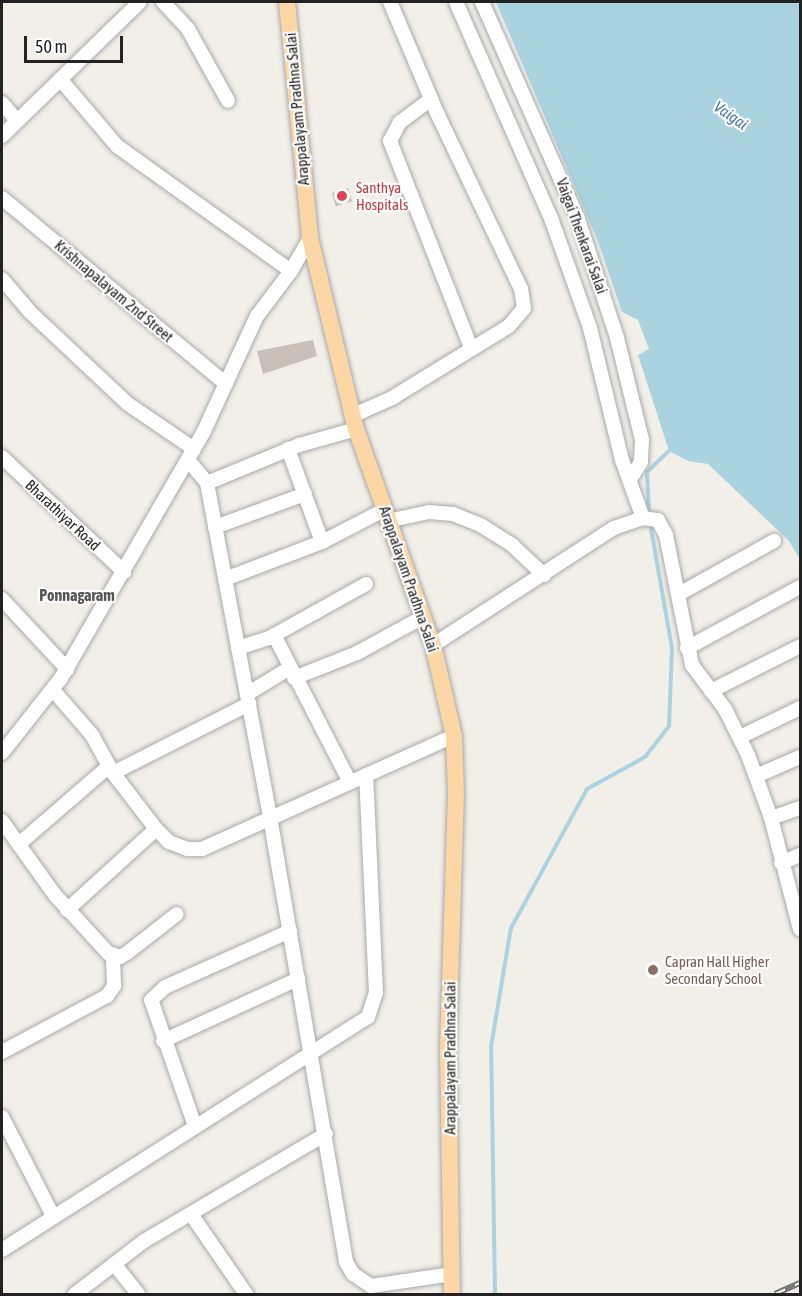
<!DOCTYPE html>
<style>
body{margin:0}
#map{position:relative;width:802px;height:1296px;overflow:hidden;background:#f2efe9;font-family:"Asap Condensed",sans-serif}
div>[style]{position:absolute}
[style*='--x']{left:calc(var(--x)*1px);top:calc(var(--y)*1px);width:calc(var(--w)*1px);rotate:calc(var(--a)*1deg)}
.water>*{inset:0;background:#aad3df}
.stream>*{height:4px;margin:-2px;padding:0 2px;transform-origin:2px;border-radius:2px;background:#aad3df}
.building>*{inset:0;background:#c7bfb8;transform-origin:0 0}
.roads{filter:drop-shadow(0 0 2px #a9a9a9) drop-shadow(0 0 2px #a9a9a9)}
.minor>*{height:14px;margin:-7px;padding:0 7px;transform-origin:7px;border-radius:7px;background:#fff}
.major>*{height:16px;margin:-8px;padding:0 8px;transform-origin:8px;border-radius:8px;background:#fcd6a4}
.rail>*{height:6px;margin-top:-3px;transform-origin:0;background:repeating-linear-gradient(90deg,#fff 0 11px,#707070 0 22px);box-sizing:border-box;border-block:2px solid #707070}
.dots>*{width:16px;height:16px;translate:-50% -50%;box-sizing:border-box;border:3px solid #fff;border-radius:50%}
span{translate:-50% -50%;white-space:nowrap;text-align:center;line-height:1.15;-webkit-text-stroke:4.5px #fff;paint-order:stroke}
.street-label{font-size:15px;color:#222}
.health-label{font-size:15px;color:#be3a42}
.left{translate:0 -50%;text-align:left}
.education-label{font-size:15px;color:#785e54}
.water-label{font-size:16px;color:#4a7aab;font-style:italic}
.neighbourhood-label{font-size:16px;color:#555;font-weight:700}
.frame{position:absolute;inset:0;border:3px solid #222;pointer-events:none}
.scale{position:absolute;left:24px;top:36px;width:99px;height:27px;box-sizing:border-box;border:3px solid #222;border-top:0;padding-left:8px;font-size:18px;line-height:21px;white-space:nowrap;color:#222;-webkit-text-stroke:4px #fff;paint-order:stroke}
</style>
<div id="map">
<div class="water">
<i style="clip-path:polygon(496px 2px,800px 2px,800px 559px,788px 540px,708px 464px,688px 461px,669px 451px,638px 355px,649px 349px,638px 320px,622px 312px,599px 244px)"></i>
</div>
<div class="stream">
<i style="--x:649;--y:515;--w:43;--a:-92.7"></i>
<i style="--x:647;--y:472;--w:30;--a:-44"></i>
<i style="--x:495;--y:1294;--w:247;--a:-90.9"></i>
<i style="--x:491;--y:1047;--w:121;--a:-80.5"></i>
<i style="--x:511;--y:928;--w:158;--a:-61.3"></i>
<i style="--x:587;--y:789;--w:66;--a:-28.9"></i>
<i style="--x:645;--y:757;--w:39;--a:-52"></i>
<i style="--x:669;--y:726;--w:78;--a:-87.8"></i>
<i style="--x:672;--y:648;--w:127;--a:-100"></i>
</div>
<div class="building">
<i style="left:348px;top:188px;width:14px;height:17px;rotate:73deg"></i>
<i style="clip-path:polygon(313px 340px,317px 356px,263px 374px,257px 351px)"></i>
</div>
<div class="roads">
<div class="minor">
<i style="--x:163;--y:2;--w:37;--a:47"></i>
<i style="--x:188;--y:29;--w:82;--a:60.9"></i>
<i style="--x:456;--y:2;--w:239;--a:66.3"></i>
<i style="--x:552;--y:221;--w:114;--a:70.4"></i>
<i style="--x:590;--y:328;--w:136;--a:76.4"></i>
<i style="--x:622;--y:460;--w:62;--a:70.1"></i>
<i style="--x:482;--y:2;--w:234;--a:66.1"></i>
<i style="--x:577;--y:216;--w:128;--a:71.8"></i>
<i style="--x:617;--y:338;--w:105;--a:76.2"></i>
<i style="--x:642;--y:440;--w:22;--a:93"></i>
<i style="--x:641;--y:462;--w:19;--a:122"></i>
<i style="--x:60;--y:79;--w:88;--a:49.6"></i>
<i style="--x:117;--y:146;--w:214;--a:35.7"></i>
<i style="--x:431;--y:99;--w:39;--a:143"></i>
<i style="--x:400;--y:122;--w:21;--a:118"></i>
<i style="--x:390;--y:141;--w:222;--a:68.6"></i>
<i style="--x:2;--y:103;--w:23;--a:50"></i>
<i style="--x:2;--y:136;--w:192;--a:-44.2"></i>
<i style="--x:2;--y:198;--w:291;--a:39.7"></i>
<i style="--x:2;--y:279;--w:43;--a:49.7"></i>
<i style="--x:30;--y:312;--w:134;--a:43.2"></i>
<i style="--x:128;--y:404;--w:80;--a:34.3"></i>
<i style="--x:354;--y:415;--w:42;--a:-24.1"></i>
<i style="--x:392;--y:398;--w:137;--a:-31.6"></i>
<i style="--x:509;--y:326;--w:23;--a:-50"></i>
<i style="--x:524;--y:308;--w:19;--a:-99"></i>
<i style="--x:521;--y:289;--w:195;--a:-115.5"></i>
<i style="--x:437;--y:113;--w:121;--a:-112.9"></i>
<i style="--x:288;--y:449;--w:99;--a:69.9"></i>
<i style="--x:2;--y:457;--w:168;--a:43.3"></i>
<i style="--x:188;--y:460;--w:30;--a:50"></i>
<i style="--x:207;--y:483;--w:340;--a:79.3"></i>
<i style="--x:270;--y:817;--w:451;--a:80.3"></i>
<i style="--x:346;--y:1262;--w:14;--a:60"></i>
<i style="--x:353;--y:1274;--w:22;--a:34"></i>
<i style="--x:371;--y:1286;--w:82;--a:-8.4"></i>
<i style="--x:207;--y:483;--w:100;--a:-22.4"></i>
<i style="--x:299;--y:445;--w:59;--a:-15.7"></i>
<i style="--x:387;--y:521;--w:43;--a:-12.1"></i>
<i style="--x:429;--y:512;--w:24;--a:5"></i>
<i style="--x:453;--y:514;--w:31;--a:22"></i>
<i style="--x:482;--y:526;--w:36;--a:32"></i>
<i style="--x:512;--y:545;--w:44;--a:43.2"></i>
<i style="--x:215;--y:527;--w:96;--a:-20.1"></i>
<i style="--x:225;--y:579;--w:104;--a:-20.9"></i>
<i style="--x:322;--y:542;--w:70;--a:-27.3"></i>
<i style="--x:679;--y:594;--w:109;--a:-29.2"></i>
<i style="--x:2;--y:599;--w:96;--a:47.1"></i>
<i style="--x:274;--y:635;--w:165;--a:62.7"></i>
<i style="--x:433;--y:645;--w:216;--a:-32.9"></i>
<i style="--x:614;--y:528;--w:31;--a:-19"></i>
<i style="--x:643;--y:518;--w:15;--a:8"></i>
<i style="--x:658;--y:520;--w:17;--a:62"></i>
<i style="--x:666;--y:535;--w:133;--a:78.7"></i>
<i style="--x:692;--y:665;--w:55;--a:53.1"></i>
<i style="--x:725;--y:709;--w:51;--a:63.4"></i>
<i style="--x:748;--y:755;--w:67;--a:69.9"></i>
<i style="--x:771;--y:818;--w:115;--a:75.4"></i>
<i style="--x:238;--y:648;--w:33;--a:-18"></i>
<i style="--x:269;--y:638;--w:111;--a:-29.1"></i>
<i style="--x:687;--y:648;--w:128;--a:-28.4"></i>
<i style="--x:294;--y:678;--w:68;--a:-21.6"></i>
<i style="--x:357;--y:653;--w:75;--a:-28.6"></i>
<i style="--x:53;--y:690;--w:60;--a:49.1"></i>
<i style="--x:92;--y:735;--w:43;--a:61.1"></i>
<i style="--x:113;--y:773;--w:71;--a:52.5"></i>
<i style="--x:156;--y:829;--w:18;--a:45"></i>
<i style="--x:169;--y:842;--w:19;--a:21"></i>
<i style="--x:187;--y:849;--w:15;--a:0"></i>
<i style="--x:202;--y:849;--w:276;--a:-24.2"></i>
<i style="--x:711;--y:691;--w:100;--a:-26.8"></i>
<i style="--x:247;--y:694;--w:50;--a:-31.2"></i>
<i style="--x:740;--y:737;--w:67;--a:-25.8"></i>
<i style="--x:2;--y:753;--w:95;--a:-51.8"></i>
<i style="--x:61;--y:678;--w:285;--a:-59.9"></i>
<i style="--x:204;--y:431;--w:127;--a:-65.3"></i>
<i style="--x:257;--y:316;--w:56;--a:-52.9"></i>
<i style="--x:291;--y:271;--w:38;--a:-60"></i>
<i style="--x:113;--y:773;--w:153;--a:-26.9"></i>
<i style="--x:756;--y:776;--w:48;--a:-23.4"></i>
<i style="--x:771;--y:818;--w:31;--a:-19"></i>
<i style="--x:2;--y:821;--w:91;--a:54.4"></i>
<i style="--x:55;--y:895;--w:79;--a:47.6"></i>
<i style="--x:108;--y:953;--w:13;--a:18"></i>
<i style="--x:120;--y:957;--w:8;--a:-30"></i>
<i style="--x:127;--y:953;--w:63;--a:-38"></i>
<i style="--x:19;--y:844;--w:119;--a:-40.9"></i>
<i style="--x:781;--y:863;--w:21;--a:-23"></i>
<i style="--x:67;--y:910;--w:120;--a:-42.3"></i>
<i style="--x:163;--y:1041;--w:149;--a:-24.7"></i>
<i style="--x:2;--y:1052;--w:119;--a:-28.1"></i>
<i style="--x:107;--y:996;--w:12;--a:-55"></i>
<i style="--x:114;--y:986;--w:30;--a:-92"></i>
<i style="--x:2;--y:1117;--w:111;--a:62.7"></i>
<i style="--x:195;--y:1126;--w:133;--a:-109.2"></i>
<i style="--x:151;--y:1000;--w:19;--a:-43"></i>
<i style="--x:165;--y:987;--w:137;--a:-24.1"></i>
<i style="--x:191;--y:1214;--w:97;--a:55.5"></i>
<i style="--x:2;--y:1250;--w:434;--a:-32.5"></i>
<i style="--x:368;--y:1017;--w:25;--a:-72"></i>
<i style="--x:376;--y:993;--w:218;--a:-92.6"></i>
<i style="--x:114;--y:1264;--w:38;--a:51"></i>
<i style="--x:75;--y:1294;--w:87;--a:-37.5"></i>
<i style="--x:144;--y:1241;--w:211;--a:-30.5"></i>
</div>
<div class="major">
<i style="--x:287;--y:2;--w:237;--a:84.4"></i>
<i style="--x:310;--y:238;--w:196;--a:76.5"></i>
<i style="--x:356;--y:429;--w:229;--a:70.4"></i>
<i style="--x:433;--y:645;--w:93;--a:77"></i>
<i style="--x:454;--y:736;--w:57;--a:88"></i>
<i style="--x:456;--y:793;--w:256;--a:91.8"></i>
<i style="--x:448;--y:1049;--w:245;--a:89.1"></i>
</div>
</div>
<div class="rail">
<i style="--x:775;--y:1294;--w:27;--a:-24"></i>
</div>
<div class="dots">
<i style="left:342px;top:196px;background:#e0444e"></i>
<i style="left:653px;top:970px;background:#8d6e63"></i>
</div>
<div class="street-label">
<span style="left:297px;top:109px;rotate:-95deg">Arappalayam Pradhna Salai</span>
<span style="left:582px;top:236px;rotate:70deg">Vaigai Thenkarai Salai</span>
<span style="left:114px;top:291px;rotate:40deg">Krishnapalayam 2nd Street</span>
<span style="left:63px;top:515px;rotate:43deg">Bharathiyar Road</span>
<span style="left:409px;top:579px;rotate:71deg">Arappalayam Pradhna Salai</span>
<span style="left:450px;top:1058px;rotate:-90deg">Arappalayam Pradhna Salai</span>
</div>
<div class="health-label">
<span class="left" style="left:356px;top:196px">Santhya<br>Hospitals</span>
</div>
<div class="education-label">
<span class="left" style="left:665px;top:970px">Capran Hall Higher<br>Secondary School</span>
</div>
<div class="water-label">
<span style="left:731px;top:115px;rotate:35deg">Vaigai</span>
</div>
<div class="neighbourhood-label">
<span style="left:77px;top:595px">Ponnagaram</span>
</div>
<div class="frame"></div>
<div class="scale">50 m</div>
</div>
